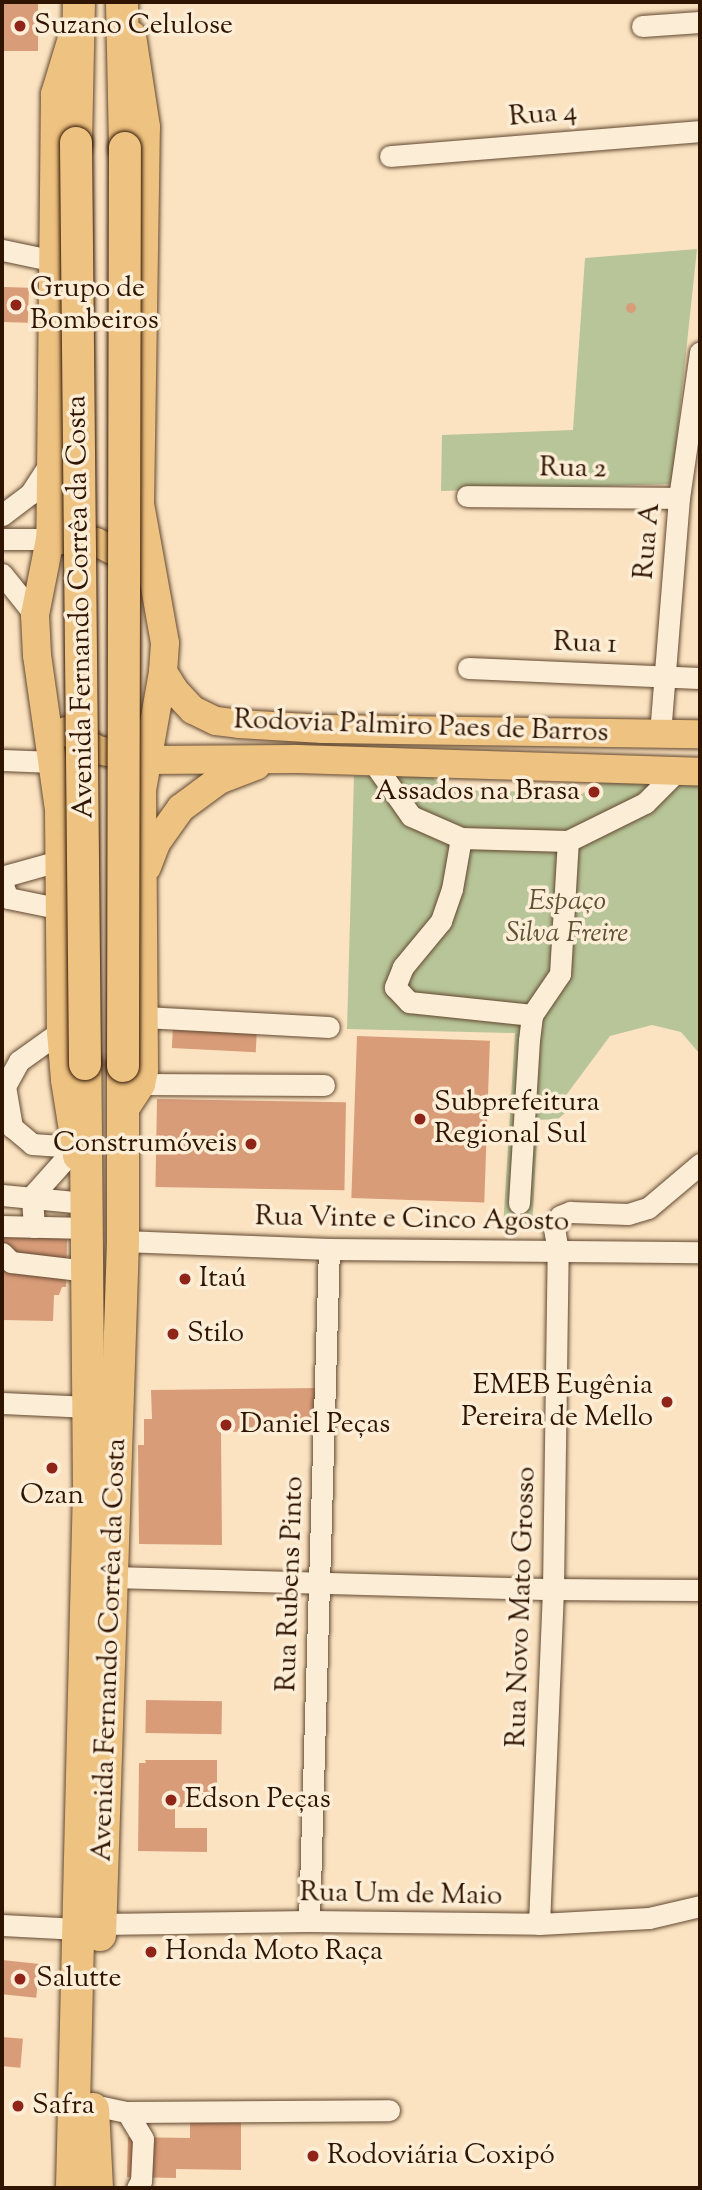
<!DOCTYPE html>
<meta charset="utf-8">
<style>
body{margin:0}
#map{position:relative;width:702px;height:2190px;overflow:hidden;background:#fbe3c1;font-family:"Sorts Mill Goudy",serif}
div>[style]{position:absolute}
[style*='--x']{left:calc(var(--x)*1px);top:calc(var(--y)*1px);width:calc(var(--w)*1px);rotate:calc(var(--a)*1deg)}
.green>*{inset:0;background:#b7c598}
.building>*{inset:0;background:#d99c79;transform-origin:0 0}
.round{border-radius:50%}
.roads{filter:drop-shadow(0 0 2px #624830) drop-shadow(0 0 2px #624830)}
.minor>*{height:21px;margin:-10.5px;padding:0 10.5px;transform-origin:10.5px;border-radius:10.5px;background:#fcedd7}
.major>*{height:28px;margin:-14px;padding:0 14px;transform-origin:14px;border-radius:14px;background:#eec280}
.highway>*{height:32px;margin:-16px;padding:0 16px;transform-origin:16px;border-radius:16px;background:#eec280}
.bridges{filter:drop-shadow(0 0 2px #2f1400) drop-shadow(0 0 2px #2f1400)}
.highway-bridge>*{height:32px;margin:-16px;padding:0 16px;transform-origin:16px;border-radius:16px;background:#eec280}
.dots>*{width:19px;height:19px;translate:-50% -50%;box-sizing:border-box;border:4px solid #fcedd7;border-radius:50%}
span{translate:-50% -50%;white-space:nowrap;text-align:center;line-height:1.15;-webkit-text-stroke:7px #fcedd7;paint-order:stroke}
.poi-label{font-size:28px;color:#2f1400}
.left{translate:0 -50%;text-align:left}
.right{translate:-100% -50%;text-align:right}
.street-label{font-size:28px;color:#2f1400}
.park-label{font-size:28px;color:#5f5235;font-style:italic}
.frame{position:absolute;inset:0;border:4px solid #2f1400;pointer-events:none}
</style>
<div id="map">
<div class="green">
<i style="clip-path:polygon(697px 249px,672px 484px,441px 491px,442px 435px,573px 430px,585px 258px)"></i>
<i style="clip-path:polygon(354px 776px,433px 777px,442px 789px,582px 794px,596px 782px,700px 777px,700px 1054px,681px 1032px,652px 1025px,610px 1036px,564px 1098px,571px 1108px,558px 1119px,538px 1120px,532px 1229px,503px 1228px,515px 1033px,347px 1029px)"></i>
</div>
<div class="building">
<i style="left:2px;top:2px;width:36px;height:49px"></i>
<i style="left:4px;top:287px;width:25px;height:35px;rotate:2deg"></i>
<i class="round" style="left:626px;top:303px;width:10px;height:10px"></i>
<i style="left:173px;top:1026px;width:84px;height:22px;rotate:3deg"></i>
<i style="left:357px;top:1036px;width:133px;height:162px;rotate:2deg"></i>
<i style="left:157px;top:1099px;width:189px;height:88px;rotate:1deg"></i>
<i style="clip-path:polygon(2px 1237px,67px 1238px,66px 1287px,62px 1287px,59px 1295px,54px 1295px,53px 1321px,2px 1320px)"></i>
<i style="clip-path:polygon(318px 1388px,318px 1418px,309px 1418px,309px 1431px,221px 1432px,222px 1545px,139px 1544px,138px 1445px,144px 1445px,144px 1419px,152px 1419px,151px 1390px)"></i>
<i style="left:146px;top:1700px;width:76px;height:33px;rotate:1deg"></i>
<i style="clip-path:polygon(145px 1760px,217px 1760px,217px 1792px,203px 1792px,203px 1807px,175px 1807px,175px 1828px,207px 1828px,207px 1852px,138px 1851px,139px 1763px,146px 1763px)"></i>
<i style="left:2px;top:1960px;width:38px;height:34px;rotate:6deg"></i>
<i style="left:2px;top:2037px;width:21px;height:29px;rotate:5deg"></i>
<i style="clip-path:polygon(190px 2119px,241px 2119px,241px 2170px,176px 2169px,176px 2178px,127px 2177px,128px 2137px,190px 2138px)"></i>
</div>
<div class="roads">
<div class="minor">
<i style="--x:642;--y:26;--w:58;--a:-3.9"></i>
<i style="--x:390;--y:156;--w:311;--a:-4.6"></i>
<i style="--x:2;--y:250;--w:53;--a:11.9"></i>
<i style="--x:467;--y:496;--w:212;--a:0.5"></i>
<i style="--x:2;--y:515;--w:35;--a:-37"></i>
<i style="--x:30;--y:494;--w:38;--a:-57"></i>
<i style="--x:2;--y:539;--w:48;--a:0"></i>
<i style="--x:2;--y:574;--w:53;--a:51.2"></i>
<i style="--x:468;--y:668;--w:232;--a:2.5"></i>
<i style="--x:660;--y:734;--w:237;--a:-85.4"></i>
<i style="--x:679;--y:498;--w:147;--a:-81.8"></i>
<i style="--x:2;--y:760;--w:52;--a:2.2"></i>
<i style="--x:373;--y:762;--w:66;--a:54.9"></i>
<i style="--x:411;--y:816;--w:55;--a:23.7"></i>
<i style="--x:461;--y:838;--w:107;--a:1.6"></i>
<i style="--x:568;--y:841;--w:86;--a:-26.3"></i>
<i style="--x:645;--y:803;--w:42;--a:-45"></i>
<i style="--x:461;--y:838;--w:52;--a:100"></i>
<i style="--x:452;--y:889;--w:34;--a:109"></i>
<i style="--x:441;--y:921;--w:60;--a:129.6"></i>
<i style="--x:403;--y:967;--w:22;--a:112"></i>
<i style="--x:395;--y:987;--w:21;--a:47"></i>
<i style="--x:409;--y:1002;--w:124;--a:6"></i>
<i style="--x:62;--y:860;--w:59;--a:164.3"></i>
<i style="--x:5;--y:876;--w:10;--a:101"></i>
<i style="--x:3;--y:886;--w:13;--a:67"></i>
<i style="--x:8;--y:898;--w:55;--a:11.5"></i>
<i style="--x:144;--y:1017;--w:185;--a:3.1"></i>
<i style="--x:61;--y:1031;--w:52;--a:144.5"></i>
<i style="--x:19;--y:1061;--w:29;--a:119"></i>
<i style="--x:5;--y:1086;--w:42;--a:80.3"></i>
<i style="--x:12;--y:1127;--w:26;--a:40"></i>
<i style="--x:32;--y:1144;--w:44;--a:3.9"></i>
<i style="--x:141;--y:1084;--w:183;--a:0.3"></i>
<i style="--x:2;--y:1195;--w:83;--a:5.5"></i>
<i style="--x:519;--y:1203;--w:163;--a:-86.5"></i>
<i style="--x:529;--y:1040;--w:25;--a:-83"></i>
<i style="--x:532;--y:1015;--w:50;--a:-55.7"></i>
<i style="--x:560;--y:974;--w:133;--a:-86.6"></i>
<i style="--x:2;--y:1226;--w:85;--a:1.3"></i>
<i style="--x:34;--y:1227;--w:31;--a:-94"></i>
<i style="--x:32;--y:1196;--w:66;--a:-48.1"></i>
<i style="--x:123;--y:1241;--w:206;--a:2.2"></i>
<i style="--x:329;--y:1249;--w:371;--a:0.5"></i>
<i style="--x:2;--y:1253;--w:13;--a:45"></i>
<i style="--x:11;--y:1262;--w:78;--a:6.7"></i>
<i style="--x:2;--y:1403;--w:88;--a:2.6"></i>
<i style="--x:113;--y:1577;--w:440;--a:1.6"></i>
<i style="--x:553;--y:1589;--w:147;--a:0.4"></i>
<i style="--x:309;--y:1921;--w:672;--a:-88.3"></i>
<i style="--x:101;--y:1924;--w:208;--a:-0.8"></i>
<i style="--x:309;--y:1921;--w:230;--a:0.7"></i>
<i style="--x:539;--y:1924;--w:110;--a:-3.1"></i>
<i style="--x:649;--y:1918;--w:52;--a:-13.2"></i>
<i style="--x:539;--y:1924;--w:335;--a:-87.6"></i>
<i style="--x:553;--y:1589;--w:338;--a:-89.2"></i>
<i style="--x:558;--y:1251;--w:23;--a:-100"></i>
<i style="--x:554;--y:1228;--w:13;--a:-63"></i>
<i style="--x:560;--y:1216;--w:11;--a:-22"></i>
<i style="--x:570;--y:1212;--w:58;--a:2"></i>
<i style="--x:628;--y:1214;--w:21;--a:-17"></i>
<i style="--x:648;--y:1208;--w:68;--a:-40.2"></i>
<i style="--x:2;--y:1925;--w:77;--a:3"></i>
<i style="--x:93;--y:2105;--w:35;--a:12"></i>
<i style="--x:127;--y:2112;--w:262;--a:-0.4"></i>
<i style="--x:127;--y:2112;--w:31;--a:59"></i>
<i style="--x:143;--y:2139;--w:42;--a:92.7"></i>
<i style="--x:141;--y:2181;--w:8;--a:120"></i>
</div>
<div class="major">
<i style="--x:72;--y:38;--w:59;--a:106.9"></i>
<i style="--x:55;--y:94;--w:445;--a:90.6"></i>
<i style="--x:50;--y:539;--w:77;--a:101.2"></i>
<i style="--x:35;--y:615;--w:40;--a:87.1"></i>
<i style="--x:37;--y:655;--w:156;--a:81.9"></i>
<i style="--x:59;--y:809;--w:222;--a:89.5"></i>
<i style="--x:61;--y:1031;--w:49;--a:85.3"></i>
<i style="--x:65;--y:1080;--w:77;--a:81"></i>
<i style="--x:60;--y:540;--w:36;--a:3"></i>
<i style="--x:96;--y:542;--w:49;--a:26.6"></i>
<i style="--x:163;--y:672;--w:22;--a:58"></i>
<i style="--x:175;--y:691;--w:26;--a:47"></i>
<i style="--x:193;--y:710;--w:25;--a:26"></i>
<i style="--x:216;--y:721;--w:23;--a:7"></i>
<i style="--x:239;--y:724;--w:84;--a:3.4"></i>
<i style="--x:323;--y:729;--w:377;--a:0.8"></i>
<i style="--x:66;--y:731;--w:37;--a:31"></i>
<i style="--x:98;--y:750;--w:49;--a:11.8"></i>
<i style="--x:146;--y:760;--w:150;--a:-0.4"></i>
<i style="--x:296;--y:759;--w:404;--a:1.8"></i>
<i style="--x:147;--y:867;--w:26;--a:-69"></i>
<i style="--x:156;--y:843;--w:43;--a:-54.5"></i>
<i style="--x:181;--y:808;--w:47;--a:-36.4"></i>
<i style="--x:219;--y:780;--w:40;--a:-21"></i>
<i style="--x:123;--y:1112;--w:33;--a:-57"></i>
<i style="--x:141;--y:1084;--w:14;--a:-78"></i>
<i style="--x:144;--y:1070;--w:280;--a:-90.4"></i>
<i style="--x:142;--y:790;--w:120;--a:-79.9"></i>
<i style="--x:163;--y:672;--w:29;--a:-86"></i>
<i style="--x:165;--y:643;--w:141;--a:-100.2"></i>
<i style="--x:140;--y:504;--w:377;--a:-89.1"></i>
<i style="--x:146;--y:127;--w:93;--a:-98.7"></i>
</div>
<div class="highway">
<i style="--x:122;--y:2;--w:146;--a:88.8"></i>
<i style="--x:76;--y:143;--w:141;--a:-88.8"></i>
<i style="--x:100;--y:1935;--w:694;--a:-88.1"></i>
<i style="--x:123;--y:1241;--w:175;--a:-90"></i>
<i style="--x:93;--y:2109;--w:79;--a:87.1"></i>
<i style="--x:72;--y:2188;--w:702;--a:-88.61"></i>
<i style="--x:89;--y:1486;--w:422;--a:-90.5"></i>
</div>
</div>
<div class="bridges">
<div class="highway-bridge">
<i style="--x:76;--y:143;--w:921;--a:89.44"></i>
<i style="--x:123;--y:1066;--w:918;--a:-89.88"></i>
</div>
</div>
<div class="dots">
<i style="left:20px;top:26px;background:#8f2418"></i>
<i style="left:16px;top:305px;background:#8f2418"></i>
<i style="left:594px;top:792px;background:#8f2418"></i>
<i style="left:420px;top:1119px;background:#8f2418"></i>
<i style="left:251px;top:1144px;background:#8f2418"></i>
<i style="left:185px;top:1279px;background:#8f2418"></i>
<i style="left:173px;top:1334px;background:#8f2418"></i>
<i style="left:667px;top:1402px;background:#8f2418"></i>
<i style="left:226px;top:1425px;background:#8f2418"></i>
<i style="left:52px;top:1468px;background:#8f2418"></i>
<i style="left:171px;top:1800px;background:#8f2418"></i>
<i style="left:151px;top:1952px;background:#8f2418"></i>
<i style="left:20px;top:1979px;background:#8f2418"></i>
<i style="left:18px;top:2106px;background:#8f2418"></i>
<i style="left:313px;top:2156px;background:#8f2418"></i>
</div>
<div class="poi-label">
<span class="left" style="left:34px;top:26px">Suzano Celulose</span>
<span class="left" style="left:30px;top:305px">Grupo de<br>Bombeiros</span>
<span class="right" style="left:580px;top:792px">Assados na Brasa</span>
<span class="left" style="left:434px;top:1119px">Subprefeitura<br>Regional Sul</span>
<span class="right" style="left:237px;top:1144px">Construmóveis</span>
<span class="left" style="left:199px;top:1279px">Itaú</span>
<span class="left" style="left:187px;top:1334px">Stilo</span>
<span class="right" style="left:653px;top:1402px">EMEB Eugênia<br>Pereira de Mello</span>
<span class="left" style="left:240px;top:1425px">Daniel Peças</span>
<span style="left:52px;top:1496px">Ozan</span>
<span class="left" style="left:185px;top:1800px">Edson Peças</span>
<span class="left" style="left:165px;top:1952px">Honda Moto Raça</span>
<span class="left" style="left:36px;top:1979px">Salutte</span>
<span class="left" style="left:32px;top:2106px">Safra</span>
<span class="left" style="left:327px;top:2156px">Rodoviária Coxipó</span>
</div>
<div class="street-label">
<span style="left:543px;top:115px;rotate:-5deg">Rua 4</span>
<span style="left:573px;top:469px;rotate:1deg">Rua 2</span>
<span style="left:648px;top:541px;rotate:-85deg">Rua A</span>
<span style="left:81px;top:607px;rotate:-91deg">Avenida Fernando Corrêa da Costa</span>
<span style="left:585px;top:644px;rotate:2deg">Rua 1</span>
<span style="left:421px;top:727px;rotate:2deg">Rodovia Palmiro Paes de Barros</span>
<span style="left:412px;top:1220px;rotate:1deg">Rua Vinte e Cinco Agosto</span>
<span style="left:291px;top:1584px;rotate:-88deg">Rua Rubens Pinto</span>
<span style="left:522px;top:1607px;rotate:-88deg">Rua Novo Mato Grosso</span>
<span style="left:110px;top:1650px;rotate:-88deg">Avenida Fernando Corrêa da Costa</span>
<span style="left:401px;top:1895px;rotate:1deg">Rua Um de Maio</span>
</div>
<div class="park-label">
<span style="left:567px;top:918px">Espaço<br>Silva Freire</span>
</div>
<div class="frame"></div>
</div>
